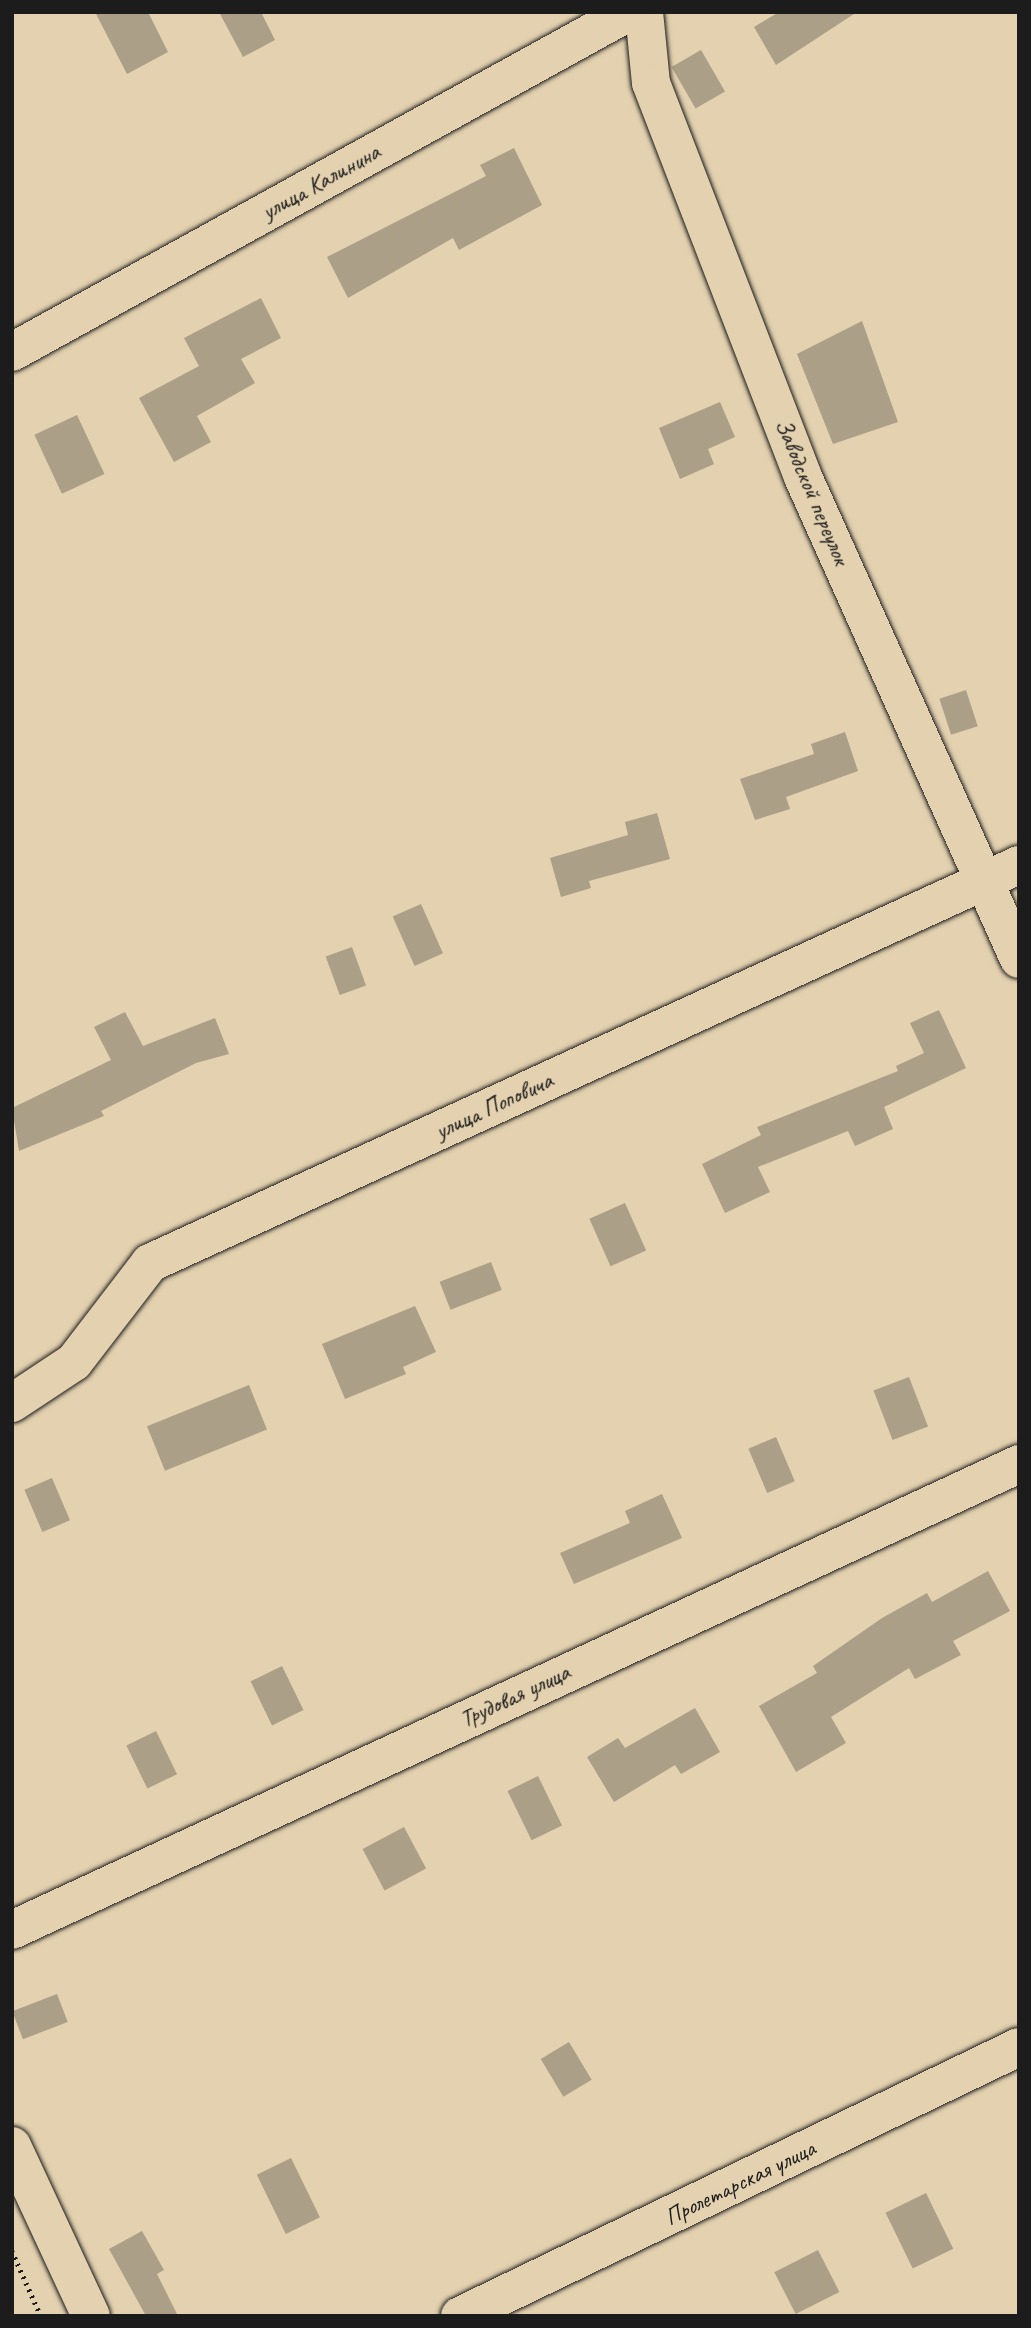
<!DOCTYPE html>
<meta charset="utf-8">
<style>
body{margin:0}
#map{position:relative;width:1031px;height:2328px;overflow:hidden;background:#e3d1af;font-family:Caveat,sans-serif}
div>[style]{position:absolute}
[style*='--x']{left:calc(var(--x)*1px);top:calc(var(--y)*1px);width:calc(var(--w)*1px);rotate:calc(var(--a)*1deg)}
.building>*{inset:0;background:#ac9f87;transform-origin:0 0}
.path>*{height:4.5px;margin-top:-2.25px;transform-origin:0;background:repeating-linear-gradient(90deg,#1c1c1c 0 2px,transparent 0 7px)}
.roads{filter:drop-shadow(0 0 2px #1c1c1c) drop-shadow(0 0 2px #1c1c1c)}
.minor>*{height:38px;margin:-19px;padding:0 19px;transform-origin:19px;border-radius:19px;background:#e3d1af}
.tertiary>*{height:38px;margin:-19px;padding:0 19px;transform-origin:19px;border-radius:19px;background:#e3d1af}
span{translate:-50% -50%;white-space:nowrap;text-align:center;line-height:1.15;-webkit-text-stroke:6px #e3d1af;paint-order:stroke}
.street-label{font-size:24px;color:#1c1c1c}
.frame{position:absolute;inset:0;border:14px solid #1c1c1c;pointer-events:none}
</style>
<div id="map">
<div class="building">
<i style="clip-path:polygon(95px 12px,148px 12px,168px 52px,127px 74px)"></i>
<i style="clip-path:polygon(219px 12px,261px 12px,275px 40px,243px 57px)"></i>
<i style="clip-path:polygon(779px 12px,857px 12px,776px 65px,754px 27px)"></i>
<i style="left:701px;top:50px;width:48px;height:34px;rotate:60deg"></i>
<i style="clip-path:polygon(514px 148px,542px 205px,459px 250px,453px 238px,348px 298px,327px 257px,486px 176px,480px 165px)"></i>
<i style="clip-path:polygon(261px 298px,281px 338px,241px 359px,255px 383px,197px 416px,211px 442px,174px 462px,139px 398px,199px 366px,184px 338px)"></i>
<i style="clip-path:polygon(862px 321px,898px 422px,833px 444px,797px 354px)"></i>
<i style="clip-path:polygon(720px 402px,735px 437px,708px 449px,714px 464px,680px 479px,659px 428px)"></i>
<i style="left:77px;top:415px;width:65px;height:47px;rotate:65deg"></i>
<i style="left:966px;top:690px;width:38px;height:28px;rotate:72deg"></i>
<i style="clip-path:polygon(845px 732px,858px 771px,786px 797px,790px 809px,755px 820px,740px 779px,814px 754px,811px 744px)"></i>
<i style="clip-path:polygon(657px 813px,670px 859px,589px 881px,591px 888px,561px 897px,550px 858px,628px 835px,625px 822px)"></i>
<i style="left:421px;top:904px;width:54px;height:31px;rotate:66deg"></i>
<i style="left:352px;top:947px;width:41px;height:28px;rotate:70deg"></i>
<i style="clip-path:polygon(939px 1010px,966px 1068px,884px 1107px,893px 1129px,855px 1146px,848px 1131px,758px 1167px,770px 1192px,725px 1213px,702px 1164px,761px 1135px,757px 1127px,898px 1071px,896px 1066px,924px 1053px,910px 1023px)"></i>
<i style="clip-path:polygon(125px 1012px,143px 1046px,215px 1018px,229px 1054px,196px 1063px,101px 1111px,104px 1116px,19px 1151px,12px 1108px,111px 1060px,94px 1027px)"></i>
<i style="left:625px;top:1203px;width:52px;height:39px;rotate:66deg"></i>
<i style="left:491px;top:1262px;width:30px;height:55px;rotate:69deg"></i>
<i style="clip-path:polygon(415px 1306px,436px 1352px,403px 1367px,406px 1374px,345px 1399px,322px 1344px)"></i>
<i style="left:909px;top:1377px;width:53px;height:38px;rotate:69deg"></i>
<i style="left:249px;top:1385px;width:48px;height:110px;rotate:68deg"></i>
<i style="left:776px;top:1437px;width:48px;height:30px;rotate:67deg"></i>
<i style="left:52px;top:1478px;width:46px;height:30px;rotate:67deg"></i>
<i style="clip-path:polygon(662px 1494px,682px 1538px,574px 1584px,560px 1553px,630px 1523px,625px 1511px)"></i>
<i style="clip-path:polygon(988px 1571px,1010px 1611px,953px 1641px,961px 1655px,915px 1679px,909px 1668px,831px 1717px,846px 1743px,796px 1772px,759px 1706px,817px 1673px,813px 1666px,882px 1618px,927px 1593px,932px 1602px)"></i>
<i style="left:282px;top:1666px;width:49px;height:35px;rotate:64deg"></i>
<i style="clip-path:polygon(695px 1708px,720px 1752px,681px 1774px,675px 1765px,614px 1802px,587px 1757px,618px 1738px,625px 1748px)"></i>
<i style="left:156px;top:1731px;width:48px;height:33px;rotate:64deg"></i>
<i style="left:538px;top:1776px;width:55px;height:34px;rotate:64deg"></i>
<i style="left:404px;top:1827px;width:47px;height:47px;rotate:62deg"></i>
<i style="left:57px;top:1994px;width:30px;height:48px;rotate:69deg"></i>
<i style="left:569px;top:2042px;width:44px;height:33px;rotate:59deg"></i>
<i style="left:291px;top:2158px;width:66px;height:38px;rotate:64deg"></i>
<i style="left:926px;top:2193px;width:62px;height:45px;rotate:64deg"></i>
<i style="clip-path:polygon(142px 2231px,164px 2270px,157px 2274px,178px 2316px,146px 2316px,109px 2249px)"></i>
<i style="left:818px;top:2250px;width:47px;height:49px;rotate:63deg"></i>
</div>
<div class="path">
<i style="--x:12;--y:2251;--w:71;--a:66"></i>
</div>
<div class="roads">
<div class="minor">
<i style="--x:644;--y:12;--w:71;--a:84.4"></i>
<i style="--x:651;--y:83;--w:422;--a:68.9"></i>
<i style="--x:803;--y:477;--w:528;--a:65.86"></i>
<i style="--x:12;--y:352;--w:704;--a:-28.86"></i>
<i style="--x:12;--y:1403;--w:74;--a:-33.5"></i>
<i style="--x:74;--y:1362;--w:125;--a:-52.5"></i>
<i style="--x:150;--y:1263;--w:956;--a:-24.61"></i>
<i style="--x:12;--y:1930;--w:1110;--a:-24.83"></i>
<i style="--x:460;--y:2316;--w:620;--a:-25.7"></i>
</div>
<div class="tertiary">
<i style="--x:12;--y:2146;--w:187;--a:65.1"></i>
</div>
</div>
<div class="street-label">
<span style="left:321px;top:182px;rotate:-29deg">улица Калинина</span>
<span style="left:812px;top:492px;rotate:67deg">Заводской переулок</span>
<span style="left:494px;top:1106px;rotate:-25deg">улица Поповича</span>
<span style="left:515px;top:1696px;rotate:-25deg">Трудовая улица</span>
<span style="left:740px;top:2183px;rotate:-26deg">Пролетарская улица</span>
</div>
<div class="frame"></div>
</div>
